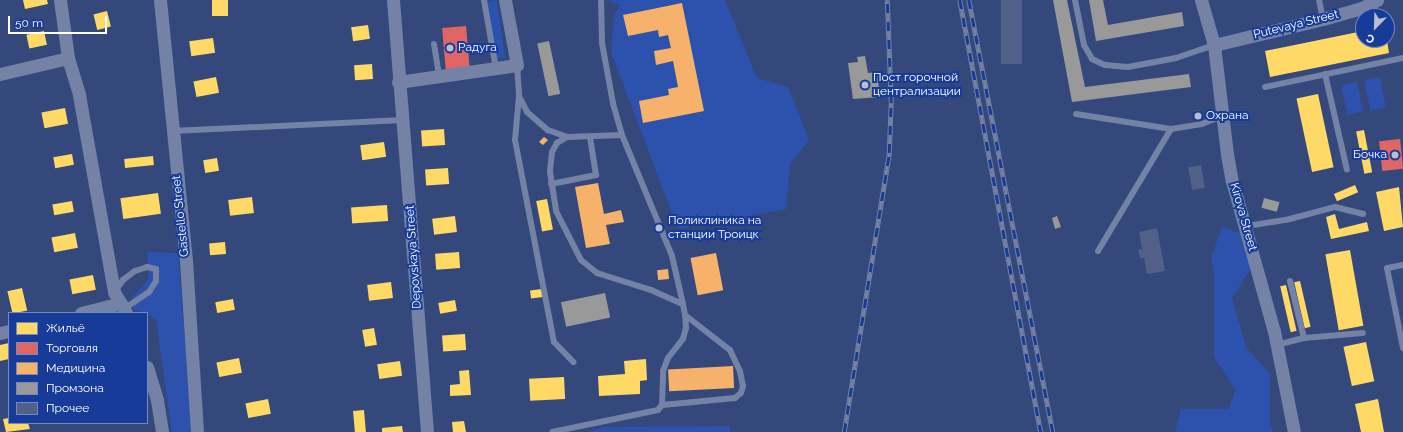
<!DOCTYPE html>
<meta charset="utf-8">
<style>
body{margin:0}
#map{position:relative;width:1403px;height:432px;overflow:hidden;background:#34487b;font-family:Raleway,sans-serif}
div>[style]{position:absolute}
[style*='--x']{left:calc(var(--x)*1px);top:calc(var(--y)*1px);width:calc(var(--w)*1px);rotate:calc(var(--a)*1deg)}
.green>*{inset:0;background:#2c52ae;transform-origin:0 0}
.homes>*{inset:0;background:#ffd966;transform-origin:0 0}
.shops>*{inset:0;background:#e06666;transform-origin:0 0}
.health>*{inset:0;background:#f6b26b;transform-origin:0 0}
.industry>*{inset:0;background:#999;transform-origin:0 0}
.building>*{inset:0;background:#506089;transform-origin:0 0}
.lane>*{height:6px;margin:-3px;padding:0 3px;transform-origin:3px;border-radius:3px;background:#7482a6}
.street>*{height:13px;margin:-6.5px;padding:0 6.5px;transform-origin:6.5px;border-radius:6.5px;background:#7482a6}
.rail>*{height:4.5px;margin-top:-2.25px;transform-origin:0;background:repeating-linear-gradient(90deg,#173b98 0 9px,#7481a4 0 18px);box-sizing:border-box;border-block:1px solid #7481a4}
.dots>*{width:11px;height:11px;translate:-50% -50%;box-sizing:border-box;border:2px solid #173b98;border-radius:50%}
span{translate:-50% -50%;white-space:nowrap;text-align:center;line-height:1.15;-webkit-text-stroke:4px #173b98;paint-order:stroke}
.street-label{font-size:12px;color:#fff}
.poi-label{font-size:12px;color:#fff}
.left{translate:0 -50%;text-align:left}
.right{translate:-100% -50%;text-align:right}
.legend{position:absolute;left:8px;top:312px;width:140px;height:112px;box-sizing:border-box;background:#173b98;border:1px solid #7489c1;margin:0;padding:5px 7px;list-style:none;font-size:12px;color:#fff}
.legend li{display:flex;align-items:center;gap:8px;height:20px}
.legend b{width:20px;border:1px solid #7489c1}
.north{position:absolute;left:1355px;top:8px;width:40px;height:40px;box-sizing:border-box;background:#173b98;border:1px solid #7489c1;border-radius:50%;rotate:203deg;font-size:11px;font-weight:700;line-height:16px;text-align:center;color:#fff}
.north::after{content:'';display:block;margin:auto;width:14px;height:18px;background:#b8bfd1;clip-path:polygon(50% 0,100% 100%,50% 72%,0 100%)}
.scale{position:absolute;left:8px;top:16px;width:99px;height:18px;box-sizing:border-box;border:2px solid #fff;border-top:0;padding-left:5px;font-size:12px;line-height:14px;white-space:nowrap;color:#fff;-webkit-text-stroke:3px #173b98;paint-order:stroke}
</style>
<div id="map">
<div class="green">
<i style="left:497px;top:0;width:58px;height:11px;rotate:82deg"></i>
<i style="clip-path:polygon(606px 0,725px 0,757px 78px,788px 87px,809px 140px,790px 164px,786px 209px,678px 229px,611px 52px,614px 16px,620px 5px)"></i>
<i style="left:1380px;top:77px;width:31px;height:16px;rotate:79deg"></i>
<i style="left:1357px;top:82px;width:30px;height:16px;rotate:78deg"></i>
<i style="clip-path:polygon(1222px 227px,1242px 233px,1252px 267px,1232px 298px,1246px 347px,1270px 374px,1270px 423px,1273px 432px,1175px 432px,1181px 409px,1229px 409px,1235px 390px,1214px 357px,1214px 275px,1211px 258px)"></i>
<i style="clip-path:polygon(147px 252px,178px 253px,192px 432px,172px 432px,156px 319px,147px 313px,134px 310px,132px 298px,149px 278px)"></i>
<i style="clip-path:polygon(730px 426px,730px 432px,588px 432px,605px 427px)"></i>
</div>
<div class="homes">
<i style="clip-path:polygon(23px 0,47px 0,48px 4px,25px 9px)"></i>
<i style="left:212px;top:0;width:16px;height:16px"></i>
<i style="left:107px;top:11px;width:16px;height:14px;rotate:76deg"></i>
<i style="left:368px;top:25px;width:14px;height:17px;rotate:82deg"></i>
<i style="left:44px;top:31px;width:14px;height:18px;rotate:78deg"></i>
<i style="clip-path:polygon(1363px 31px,1363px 40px,1387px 40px,1389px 53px,1270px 77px,1265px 51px)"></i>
<i style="left:213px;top:38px;width:15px;height:24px;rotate:82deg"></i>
<i style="left:372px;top:64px;width:15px;height:18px;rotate:86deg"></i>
<i style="left:216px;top:77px;width:16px;height:23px;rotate:79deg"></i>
<i style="left:1318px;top:94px;width:75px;height:22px;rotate:78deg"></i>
<i style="left:65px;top:108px;width:16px;height:24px;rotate:79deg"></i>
<i style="left:444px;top:129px;width:16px;height:23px;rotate:86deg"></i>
<i style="left:1364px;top:130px;width:43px;height:8px;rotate:79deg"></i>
<i style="left:384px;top:142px;width:15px;height:24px;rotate:82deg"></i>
<i style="left:72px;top:154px;width:11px;height:19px;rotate:80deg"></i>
<i style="left:153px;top:156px;width:9px;height:29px;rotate:84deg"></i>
<i style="left:217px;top:158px;width:13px;height:14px;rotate:81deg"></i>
<i style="left:448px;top:168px;width:16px;height:23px;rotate:86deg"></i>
<i style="left:1355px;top:185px;width:8px;height:23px;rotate:67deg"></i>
<i style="clip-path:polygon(1399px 187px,1403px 227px,1384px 231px,1376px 192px)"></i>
<i style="left:158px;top:193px;width:21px;height:38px;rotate:82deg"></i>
<i style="left:252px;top:197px;width:16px;height:24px;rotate:83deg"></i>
<i style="left:547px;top:199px;width:31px;height:11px;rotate:79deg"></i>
<i style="left:72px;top:201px;width:11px;height:20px;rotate:80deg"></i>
<i style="left:387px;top:205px;width:16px;height:36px;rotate:86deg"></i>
<i style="clip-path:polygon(1335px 214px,1339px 229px,1367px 222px,1369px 231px,1331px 239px,1326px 217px)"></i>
<i style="left:455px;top:216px;width:16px;height:23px;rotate:83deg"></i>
<i style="left:75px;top:233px;width:15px;height:24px;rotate:79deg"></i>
<i style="left:225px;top:242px;width:12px;height:16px;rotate:85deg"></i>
<i style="left:1350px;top:250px;width:77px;height:25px;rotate:80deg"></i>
<i style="left:459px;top:252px;width:16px;height:24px;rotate:86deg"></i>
<i style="left:93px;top:275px;width:15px;height:24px;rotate:79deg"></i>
<i style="left:1300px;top:281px;width:47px;height:6px;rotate:77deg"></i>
<i style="left:391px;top:282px;width:16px;height:24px;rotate:83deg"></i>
<i style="left:1286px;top:285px;width:47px;height:6px;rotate:77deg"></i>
<i style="left:22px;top:288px;width:23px;height:15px;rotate:77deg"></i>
<i style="left:542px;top:289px;width:8px;height:12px;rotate:83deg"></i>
<i style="left:233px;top:299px;width:11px;height:18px;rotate:80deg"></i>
<i style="left:455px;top:300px;width:11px;height:17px;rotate:80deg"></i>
<i style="left:374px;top:328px;width:17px;height:12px;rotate:80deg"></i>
<i style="left:465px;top:334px;width:16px;height:23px;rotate:86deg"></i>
<i style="left:1366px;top:342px;width:40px;height:23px;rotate:78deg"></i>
<i style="clip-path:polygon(9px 343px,9px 359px,0 361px,0 345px)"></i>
<i style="left:239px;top:358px;width:15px;height:23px;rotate:79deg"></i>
<i style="clip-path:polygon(646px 359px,647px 380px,640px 381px,640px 394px,599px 396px,598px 376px,625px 374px,624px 361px)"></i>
<i style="left:400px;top:361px;width:15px;height:23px;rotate:82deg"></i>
<i style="clip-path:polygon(469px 370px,471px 395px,450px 396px,450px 385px,460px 384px,459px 371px)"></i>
<i style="left:564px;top:377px;width:22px;height:35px;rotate:87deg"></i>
<i style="left:268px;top:399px;width:15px;height:23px;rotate:79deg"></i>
<i style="clip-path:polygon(1378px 399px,1384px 432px,1361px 432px,1355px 404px)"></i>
<i style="left:364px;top:410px;width:22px;height:11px;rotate:85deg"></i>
<i style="clip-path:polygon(9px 418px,9px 423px,28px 423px,30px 429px,6px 432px,3px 419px)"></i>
<i style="clip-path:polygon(464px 421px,466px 432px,453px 432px,452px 422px)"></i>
<i style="clip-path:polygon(402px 426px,403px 432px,382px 432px,382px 428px)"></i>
</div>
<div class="shops">
<i style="left:466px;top:26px;width:43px;height:24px;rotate:85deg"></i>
<i style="left:1400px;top:139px;width:30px;height:21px;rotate:84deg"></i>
</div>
<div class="health">
<i style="clip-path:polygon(682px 3px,704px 111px,643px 123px,639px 101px,669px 95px,668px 89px,678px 87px,673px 61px,656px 65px,654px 51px,671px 48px,668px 35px,659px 37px,658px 30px,628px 36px,623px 15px)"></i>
<i style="clip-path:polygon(544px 137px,548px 140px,543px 145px,539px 142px)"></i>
<i style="clip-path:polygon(598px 183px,604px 214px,621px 210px,624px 222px,606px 225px,610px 244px,586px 248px,575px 187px)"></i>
<i style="left:716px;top:253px;width:38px;height:26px;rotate:79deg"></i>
<i style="left:668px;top:269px;width:10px;height:11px;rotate:84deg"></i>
<i style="left:733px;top:366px;width:22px;height:65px;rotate:87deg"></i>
</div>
<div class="industry">
<i style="clip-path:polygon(1053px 0,1067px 0,1085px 87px,1189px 74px,1191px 87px,1072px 102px)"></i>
<i style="clip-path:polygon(1089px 0,1103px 0,1108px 25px,1182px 12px,1184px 26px,1096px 41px)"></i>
<i style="left:549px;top:41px;width:54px;height:12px;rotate:78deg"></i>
<i style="clip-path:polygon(865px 56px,868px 73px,877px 72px,880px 97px,853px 99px,848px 63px,858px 62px,857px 57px)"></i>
<i style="left:1264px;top:198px;width:16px;height:10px;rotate:15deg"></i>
<i style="clip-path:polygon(1057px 216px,1061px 227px,1055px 229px,1052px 218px)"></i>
<i style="left:605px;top:293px;width:25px;height:45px;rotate:78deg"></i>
</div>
<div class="building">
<i style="left:1001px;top:0;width:21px;height:64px"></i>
<i style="clip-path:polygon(1200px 110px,1201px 121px,1196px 122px,1194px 111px)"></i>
<i style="left:1201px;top:165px;width:23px;height:13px;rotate:80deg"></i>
<i style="clip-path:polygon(1157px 228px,1165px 271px,1147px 274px,1144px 258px,1140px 258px,1138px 250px,1142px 249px,1139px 232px)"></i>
</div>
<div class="lane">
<i style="--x:484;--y:0;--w:70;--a:80.1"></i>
<i style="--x:1075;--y:0;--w:46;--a:78.7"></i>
<i style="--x:1084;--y:45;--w:16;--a:60"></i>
<i style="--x:1092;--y:59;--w:14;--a:25"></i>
<i style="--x:1105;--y:65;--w:23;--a:5"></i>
<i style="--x:1128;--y:67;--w:49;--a:-10.6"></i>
<i style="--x:1176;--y:58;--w:40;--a:-18.9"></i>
<i style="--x:1319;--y:0;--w:19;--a:78"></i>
<i style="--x:434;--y:44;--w:33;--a:81"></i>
<i style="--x:517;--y:65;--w:31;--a:86"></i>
<i style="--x:519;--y:96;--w:18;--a:63"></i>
<i style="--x:527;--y:112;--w:28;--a:41"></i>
<i style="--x:548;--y:130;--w:20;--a:20"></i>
<i style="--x:567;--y:137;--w:12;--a:149"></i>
<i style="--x:557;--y:143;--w:10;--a:119"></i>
<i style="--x:552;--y:152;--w:20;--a:96"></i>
<i style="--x:550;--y:172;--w:39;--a:81"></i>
<i style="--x:556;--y:211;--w:55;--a:63"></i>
<i style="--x:581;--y:260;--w:21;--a:39"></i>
<i style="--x:597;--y:273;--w:57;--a:17.5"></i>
<i style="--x:651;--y:290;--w:35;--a:24"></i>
<i style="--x:683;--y:304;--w:11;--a:80"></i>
<i style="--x:685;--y:315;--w:57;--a:37.9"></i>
<i style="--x:730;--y:350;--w:23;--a:65"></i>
<i style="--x:740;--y:371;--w:15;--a:79"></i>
<i style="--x:743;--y:386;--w:7;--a:106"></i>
<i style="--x:741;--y:393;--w:8;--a:140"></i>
<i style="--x:735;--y:398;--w:73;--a:174.5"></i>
<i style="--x:662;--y:405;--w:6;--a:129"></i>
<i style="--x:658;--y:410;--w:108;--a:168.3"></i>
<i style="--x:1325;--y:74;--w:98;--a:77.1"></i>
<i style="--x:1265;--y:87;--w:141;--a:-11.9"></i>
<i style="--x:519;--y:96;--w:44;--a:95.2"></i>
<i style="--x:515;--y:140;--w:206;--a:79.1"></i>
<i style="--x:554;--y:342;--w:28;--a:46"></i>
<i style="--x:1076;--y:114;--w:96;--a:9"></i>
<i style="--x:172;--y:131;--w:231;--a:-2.7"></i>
<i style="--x:622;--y:135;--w:131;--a:67.5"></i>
<i style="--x:672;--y:256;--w:49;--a:77.1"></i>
<i style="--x:567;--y:137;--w:55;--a:-2.1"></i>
<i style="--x:622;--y:135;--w:33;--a:-106"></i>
<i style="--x:613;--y:103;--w:61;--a:-100.4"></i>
<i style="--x:602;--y:43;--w:43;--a:-91.3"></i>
<i style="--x:551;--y:184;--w:46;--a:-11.3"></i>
<i style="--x:596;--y:175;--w:39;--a:-99"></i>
<i style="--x:1247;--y:226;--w:39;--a:-9"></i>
<i style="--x:1286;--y:220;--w:51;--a:-14.9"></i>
<i style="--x:1335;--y:207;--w:29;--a:14"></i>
<i style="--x:1098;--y:251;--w:142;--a:-59.1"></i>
<i style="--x:1171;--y:129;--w:31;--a:-9"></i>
<i style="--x:1202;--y:124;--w:22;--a:-22"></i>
<i style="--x:1403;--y:265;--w:16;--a:169"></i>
<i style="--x:1387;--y:268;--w:82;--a:78.7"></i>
<i style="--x:1290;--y:281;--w:59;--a:76.2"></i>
<i style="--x:115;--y:291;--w:14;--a:-54"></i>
<i style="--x:123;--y:280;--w:15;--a:-37"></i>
<i style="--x:135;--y:271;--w:13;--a:-18"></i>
<i style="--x:147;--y:267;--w:9;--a:13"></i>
<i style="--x:156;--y:269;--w:12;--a:90"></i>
<i style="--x:156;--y:281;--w:13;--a:122"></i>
<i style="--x:149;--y:292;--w:30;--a:146"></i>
<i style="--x:1277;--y:345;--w:28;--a:-15"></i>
<i style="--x:1304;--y:338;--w:59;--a:-4.8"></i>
<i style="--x:662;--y:405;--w:34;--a:-88"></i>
<i style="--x:663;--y:371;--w:14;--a:-69"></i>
<i style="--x:668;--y:358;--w:24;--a:-52"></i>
<i style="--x:683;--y:339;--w:11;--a:-75"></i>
<i style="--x:686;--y:328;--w:13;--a:-94"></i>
</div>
<div class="street">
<i style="--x:60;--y:0;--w:59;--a:82.1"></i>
<i style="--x:68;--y:58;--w:39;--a:73"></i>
<i style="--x:79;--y:95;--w:200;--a:79.9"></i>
<i style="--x:114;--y:292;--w:24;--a:60"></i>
<i style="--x:160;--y:0;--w:262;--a:84.3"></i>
<i style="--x:186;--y:261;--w:171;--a:86.3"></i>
<i style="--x:393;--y:0;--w:433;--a:85.5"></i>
<i style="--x:1201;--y:0;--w:47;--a:73.9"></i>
<i style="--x:1214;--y:45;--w:110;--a:83.2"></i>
<i style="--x:1227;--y:154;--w:27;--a:80"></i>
<i style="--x:1232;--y:181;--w:156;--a:74.4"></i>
<i style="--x:1274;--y:331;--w:103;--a:78.8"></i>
<i style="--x:1214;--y:45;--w:112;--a:-13.4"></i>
<i style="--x:1323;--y:19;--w:41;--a:-15.8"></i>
<i style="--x:1362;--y:8;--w:17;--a:-28"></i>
<i style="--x:0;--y:74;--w:70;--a:-13.2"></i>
<i style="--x:398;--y:82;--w:120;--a:-8.1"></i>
<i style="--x:517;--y:65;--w:66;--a:-100.5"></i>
<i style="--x:81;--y:313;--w:41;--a:-14"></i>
<i style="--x:0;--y:333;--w:9;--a:-13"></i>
<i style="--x:147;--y:367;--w:34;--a:73"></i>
<i style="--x:157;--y:400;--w:32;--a:81"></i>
</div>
<div class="rail">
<i style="--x:960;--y:0;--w:440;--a:79.4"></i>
<i style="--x:969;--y:0;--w:440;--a:79"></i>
<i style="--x:844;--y:432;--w:283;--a:-80.8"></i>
<i style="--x:889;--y:153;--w:50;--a:-87.7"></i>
<i style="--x:891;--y:103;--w:103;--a:-92.2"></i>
</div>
<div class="dots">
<i style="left:450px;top:48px;background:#b8bfd1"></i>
<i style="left:865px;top:85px;background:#b8bfd1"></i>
<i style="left:1198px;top:116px;background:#b8bfd1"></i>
<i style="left:1395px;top:155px;background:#b8bfd1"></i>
<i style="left:659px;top:228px;background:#b8bfd1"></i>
</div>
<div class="street-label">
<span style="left:1296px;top:25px;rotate:-14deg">Putevaya Street</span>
<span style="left:181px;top:216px;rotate:-96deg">Gastello Street</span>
<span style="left:1243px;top:217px;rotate:74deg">Kirova Street</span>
<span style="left:414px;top:257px;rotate:-94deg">Depovskaya Street</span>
</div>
<div class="poi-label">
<span class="left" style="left:458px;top:48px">Радуга</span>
<span class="left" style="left:873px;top:85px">Пост горочной<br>централизации</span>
<span class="left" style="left:1206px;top:116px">Охрана</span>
<span class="right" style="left:1387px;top:155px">Бочка</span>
<span class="left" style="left:668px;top:228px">Поликлиника на<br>станции Троицк</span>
</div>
<ul class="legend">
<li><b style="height:11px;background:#ffd966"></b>Жильё</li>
<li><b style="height:11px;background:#e06666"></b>Торговля</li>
<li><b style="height:11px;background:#f6b26b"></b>Медицина</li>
<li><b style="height:11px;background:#999"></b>Промзона</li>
<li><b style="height:11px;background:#506089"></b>Прочее</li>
</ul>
<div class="north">С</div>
<div class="scale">50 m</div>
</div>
